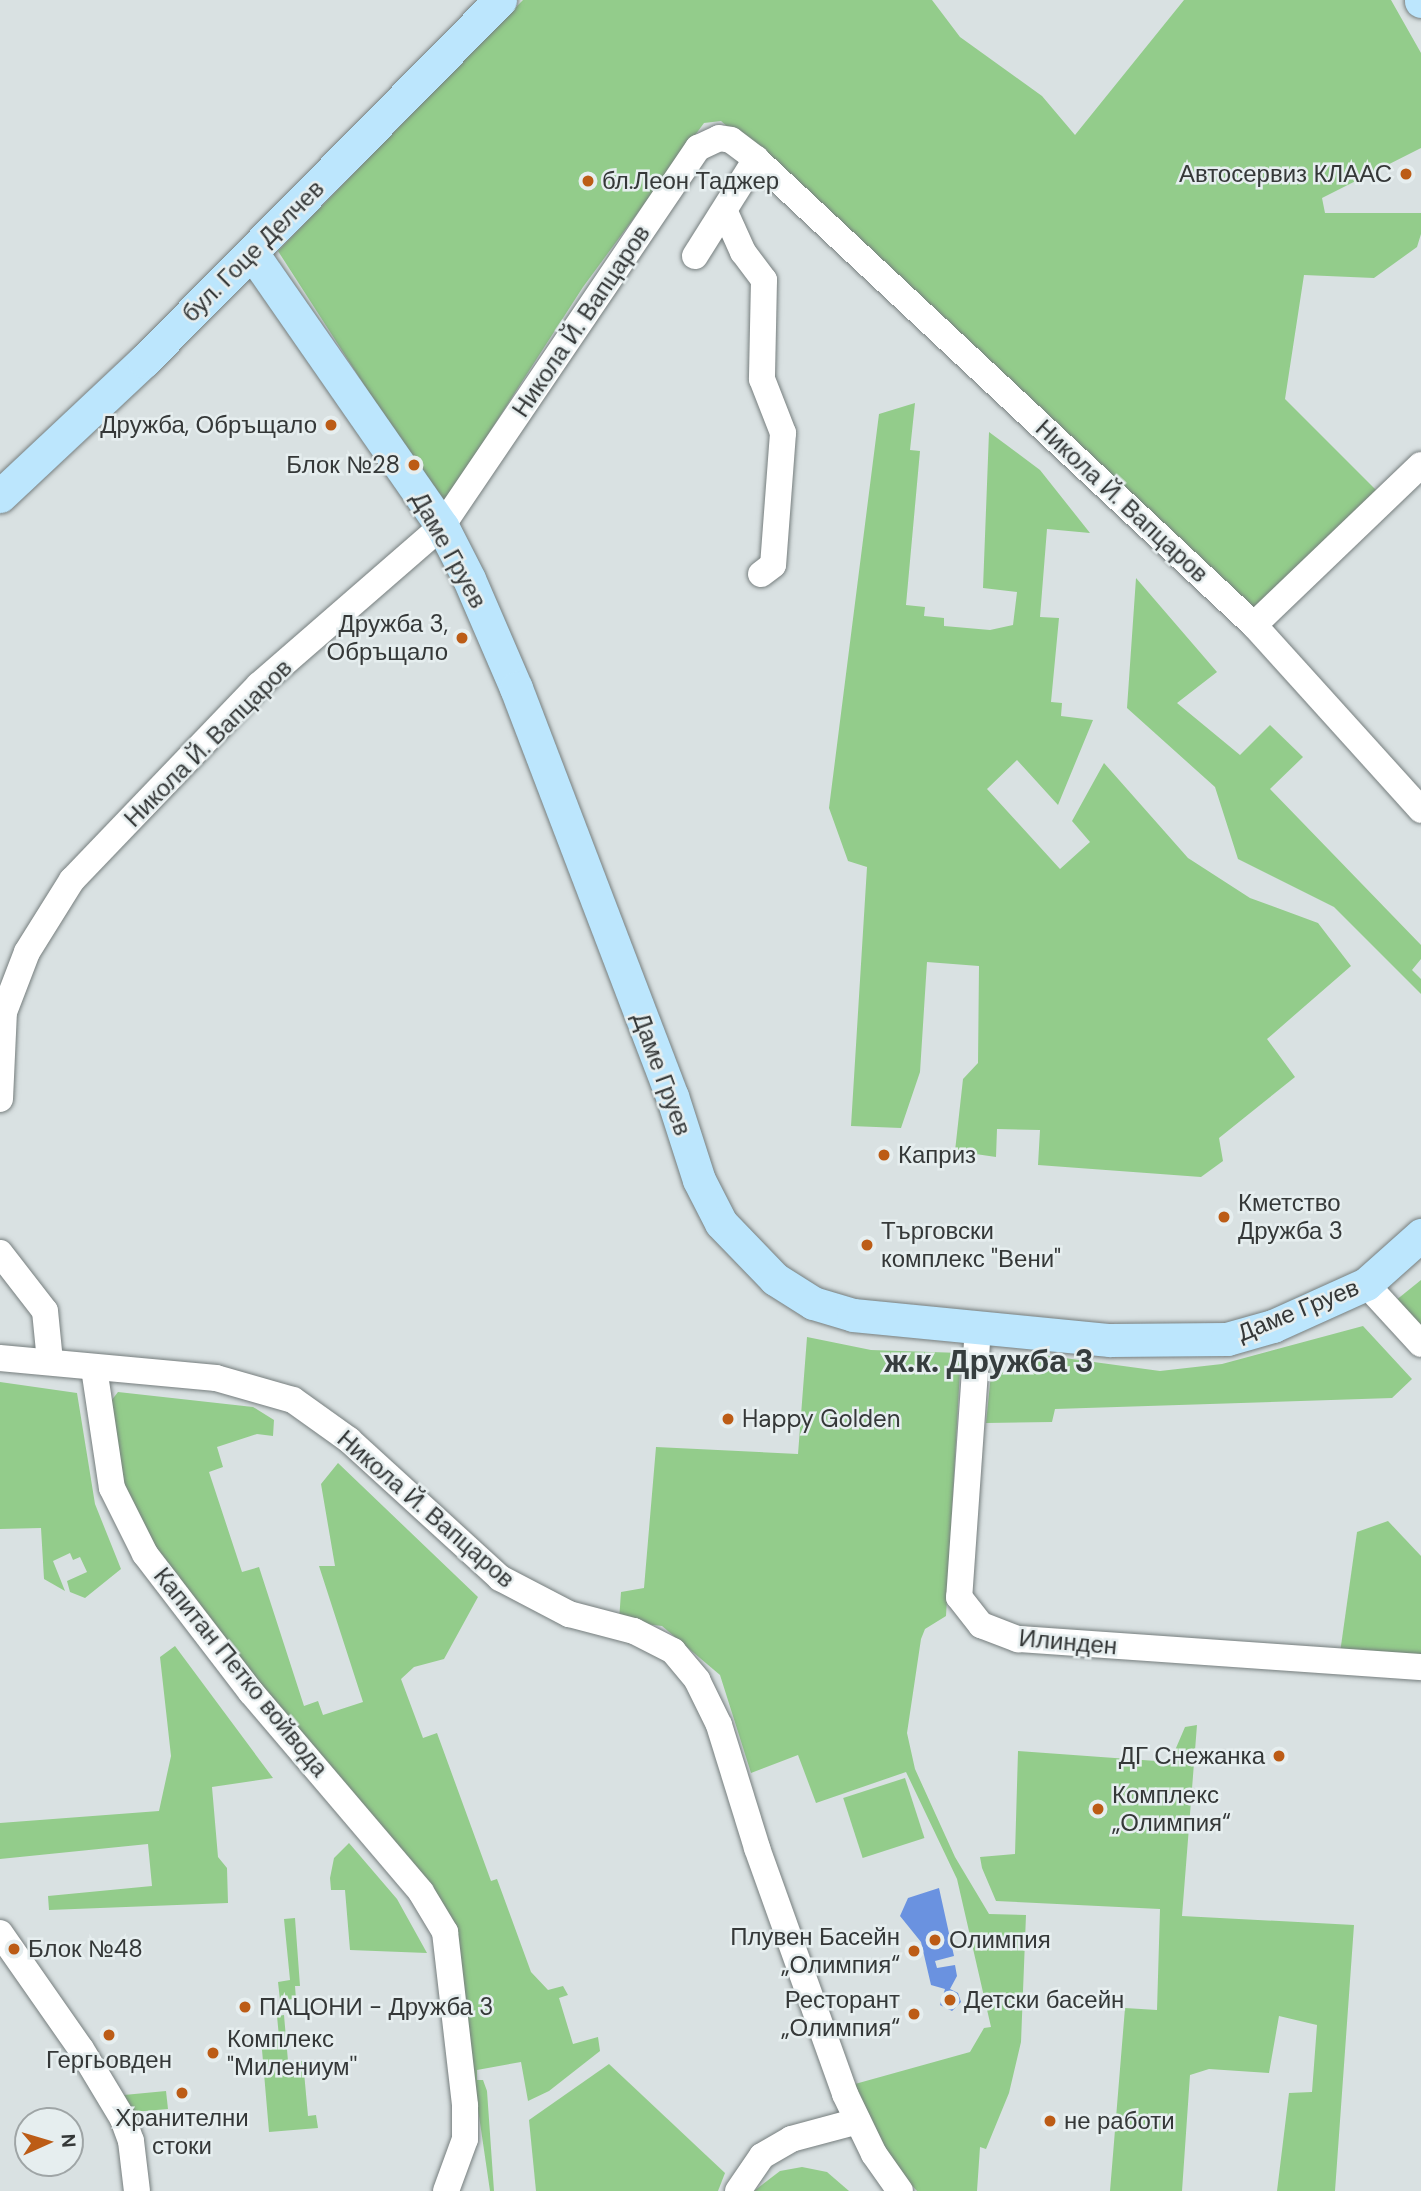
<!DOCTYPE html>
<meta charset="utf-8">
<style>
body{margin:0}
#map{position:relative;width:1421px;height:2191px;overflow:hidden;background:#d9e1e2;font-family:"DM Sans",sans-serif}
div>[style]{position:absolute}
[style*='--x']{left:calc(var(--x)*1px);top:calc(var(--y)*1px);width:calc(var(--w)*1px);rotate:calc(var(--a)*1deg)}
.green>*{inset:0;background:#93cc8b;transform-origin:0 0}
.water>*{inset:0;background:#6a92e0}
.roads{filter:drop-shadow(0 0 2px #767e7e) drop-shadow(0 0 2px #767e7e)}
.minor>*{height:26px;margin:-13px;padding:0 13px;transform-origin:13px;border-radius:13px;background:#fff}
.major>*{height:33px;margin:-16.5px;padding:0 16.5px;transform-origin:16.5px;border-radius:16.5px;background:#bce6fd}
.dots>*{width:19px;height:19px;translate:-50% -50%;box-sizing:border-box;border:4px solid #e6eeef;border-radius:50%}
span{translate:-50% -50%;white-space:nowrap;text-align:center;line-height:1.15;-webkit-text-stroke:5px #e6eeef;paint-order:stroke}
.poi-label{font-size:24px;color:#353838}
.right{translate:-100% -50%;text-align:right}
.left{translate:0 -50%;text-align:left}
.street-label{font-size:24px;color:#353838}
.district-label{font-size:32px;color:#363d3e;font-weight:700}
.north{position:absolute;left:14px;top:2107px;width:70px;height:70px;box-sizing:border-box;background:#e6eeef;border:2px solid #9fa5a6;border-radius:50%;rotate:86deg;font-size:19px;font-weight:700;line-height:28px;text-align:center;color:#353838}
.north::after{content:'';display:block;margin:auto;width:24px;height:32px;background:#bc5c16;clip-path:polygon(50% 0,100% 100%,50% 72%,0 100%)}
</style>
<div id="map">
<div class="green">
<i style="clip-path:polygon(523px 0,932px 0,960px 37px,1042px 96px,1075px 135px,1184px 0,1391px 0,1421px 53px,1421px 148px,1322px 198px,1325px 213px,1421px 213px,1421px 234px,1417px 247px,1374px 278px,1304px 275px,1285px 399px,1380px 494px,1264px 609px,1244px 611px,944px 317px,721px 121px,704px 123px,583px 287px,442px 506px,278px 251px)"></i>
<i style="clip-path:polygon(915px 403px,910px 450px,920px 451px,906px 605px,925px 607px,924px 616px,944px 618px,944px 626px,990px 630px,1013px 625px,1017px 592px,983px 588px,989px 432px,1040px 470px,1090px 533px,1047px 529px,1040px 617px,1059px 618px,1051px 702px,1062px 703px,1061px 716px,1093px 720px,1058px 805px,1017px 760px,987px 789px,1060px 869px,1090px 842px,1072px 821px,1104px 763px,1188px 858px,1250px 898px,1318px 923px,1351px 966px,1267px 1039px,1295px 1077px,1219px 1138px,1223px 1161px,1201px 1177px,1038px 1165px,1040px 1130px,997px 1129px,996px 1157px,955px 1151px,963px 1079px,978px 1063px,979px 966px,927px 962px,920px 1072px,901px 1128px,851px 1126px,867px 867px,848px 861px,829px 808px,879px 414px)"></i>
<i style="clip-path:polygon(1136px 578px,1217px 672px,1177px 703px,1240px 755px,1270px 725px,1303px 757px,1270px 789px,1421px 945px,1421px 959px,1412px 970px,1421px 979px,1421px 994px,1334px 907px,1238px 859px,1215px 787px,1127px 708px)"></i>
<i style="clip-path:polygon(1421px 1280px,1421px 1328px,1395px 1301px)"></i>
<i style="clip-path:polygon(1363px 1326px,1412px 1379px,1392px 1398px,1055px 1409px,1052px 1422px,986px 1423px,991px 1374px,1007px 1372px,1035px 1354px,1160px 1371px,1222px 1364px)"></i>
<i style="clip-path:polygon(807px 1337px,871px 1350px,961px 1353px,946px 1616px,925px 1629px,921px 1639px,907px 1733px,915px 1769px,955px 1857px,989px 1914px,1026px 1915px,1021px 2042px,1009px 2093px,986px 2149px,980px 2147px,977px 2191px,917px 2191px,897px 2169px,866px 2118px,855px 2084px,970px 2052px,984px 2028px,991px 2027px,957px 1879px,906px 1772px,816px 1803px,798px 1755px,751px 1773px,720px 1675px,662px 1626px,619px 1621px,621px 1592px,644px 1588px,656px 1447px,798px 1454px)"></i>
<i style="clip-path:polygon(0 1382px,77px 1393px,95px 1504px,121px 1569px,85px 1598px,70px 1592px,67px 1581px,87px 1572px,80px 1557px,73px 1560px,70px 1553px,53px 1561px,65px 1591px,44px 1579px,41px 1528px,0 1529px)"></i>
<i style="clip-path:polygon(118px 1392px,253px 1407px,274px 1420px,273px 1436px,257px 1434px,217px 1447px,223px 1467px,209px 1472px,242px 1572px,259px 1567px,304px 1706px,318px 1701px,323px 1715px,363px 1702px,319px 1566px,335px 1566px,321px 1484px,338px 1463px,478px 1597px,444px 1659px,414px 1667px,401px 1679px,423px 1738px,437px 1733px,491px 1881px,497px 1879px,531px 1972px,548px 1990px,563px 1986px,568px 1995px,559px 1998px,573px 2044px,598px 2037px,600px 2051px,549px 2091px,528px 2101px,521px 2062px,477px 2070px,477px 2080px,483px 2080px,487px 2091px,494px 2191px,490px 2191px,452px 1931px,152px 1551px,126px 1496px,111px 1401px)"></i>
<i style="clip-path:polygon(1388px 1521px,1421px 1556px,1421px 1655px,1340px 1653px,1357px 1532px)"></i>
<i style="clip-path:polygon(175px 1646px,273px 1778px,212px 1787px,218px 1857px,227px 1868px,228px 1903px,49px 1910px,48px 1896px,152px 1886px,148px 1844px,0 1859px,0 1823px,159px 1811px,171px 1756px,160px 1657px)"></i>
<i style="clip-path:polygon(1197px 1725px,1182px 1916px,1354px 1925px,1335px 2191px,1277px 2191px,1289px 2093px,1312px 2092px,1317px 2025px,1279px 2016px,1269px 2073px,1209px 2069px,1190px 2075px,1182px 2191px,1110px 2191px,1125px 2008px,1157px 2010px,1160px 1909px,996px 1901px,982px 1868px,980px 1857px,1015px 1854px,1018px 1751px,1170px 1762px,1185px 1727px)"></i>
<i style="left:905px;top:1778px;width:63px;height:65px;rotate:72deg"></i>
<i style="clip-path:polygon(349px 1843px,397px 1899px,427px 1953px,350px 1950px,345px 1890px,331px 1890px,330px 1878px,334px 1858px)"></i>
<i style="clip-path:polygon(295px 1918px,300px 1986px,295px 1986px,296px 1999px,280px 2000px,278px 1982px,290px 1980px,284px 1919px)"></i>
<i style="clip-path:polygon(284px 2015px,288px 2061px,303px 2061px,308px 2116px,316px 2115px,318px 2128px,269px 2132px,261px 2038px,279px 2037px,277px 2016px)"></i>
<i style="clip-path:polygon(609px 2064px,725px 2173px,718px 2191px,536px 2191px,529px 2120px)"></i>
<i style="clip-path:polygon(166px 2091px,168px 2109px,133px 2112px,124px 2095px)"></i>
<i style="clip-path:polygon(802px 2167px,827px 2172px,849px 2191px,754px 2191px,780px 2171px)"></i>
</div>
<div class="water">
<i style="clip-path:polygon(939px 1888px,954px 1956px,935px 1961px,937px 1968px,955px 1965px,957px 1976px,950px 1989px,958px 1993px,961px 2002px,952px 2011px,940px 2005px,945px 1989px,931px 1985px,921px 1942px,900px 1916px,908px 1898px)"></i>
</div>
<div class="roads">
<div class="minor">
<i style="--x:725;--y:212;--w:44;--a:65.8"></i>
<i style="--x:743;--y:252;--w:35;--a:53"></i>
<i style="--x:764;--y:280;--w:99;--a:91.2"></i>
<i style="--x:762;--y:379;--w:58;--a:68.7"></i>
<i style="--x:783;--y:433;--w:132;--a:94.3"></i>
<i style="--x:773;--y:565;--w:15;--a:143"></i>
<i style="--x:695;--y:256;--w:115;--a:-57.8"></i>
<i style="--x:1254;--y:625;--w:231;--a:-43.8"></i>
<i style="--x:0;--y:1099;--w:87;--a:-87.4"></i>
<i style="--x:4;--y:1012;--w:64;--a:-69"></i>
<i style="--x:27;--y:952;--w:85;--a:-58"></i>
<i style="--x:72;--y:880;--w:270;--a:-46.2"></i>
<i style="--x:259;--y:685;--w:242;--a:-41"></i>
<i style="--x:442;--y:526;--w:457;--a:-55.9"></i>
<i style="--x:698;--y:148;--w:23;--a:-25"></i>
<i style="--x:719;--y:138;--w:12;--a:9"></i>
<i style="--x:731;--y:140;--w:31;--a:37"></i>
<i style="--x:756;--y:159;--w:682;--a:43.1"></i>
<i style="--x:1254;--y:625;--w:249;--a:47.9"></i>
<i style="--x:0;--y:1253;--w:73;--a:52.2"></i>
<i style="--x:45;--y:1311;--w:50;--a:84.3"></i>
<i style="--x:1366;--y:1284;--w:81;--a:47.5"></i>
<i style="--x:978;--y:1328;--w:270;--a:94"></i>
<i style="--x:959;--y:1597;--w:36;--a:52"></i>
<i style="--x:981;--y:1625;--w:40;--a:21"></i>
<i style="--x:1018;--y:1639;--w:404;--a:4"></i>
<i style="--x:0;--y:1358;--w:217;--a:5.3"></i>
<i style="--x:216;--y:1378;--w:80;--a:15.9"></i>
<i style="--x:293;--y:1400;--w:69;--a:35.5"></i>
<i style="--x:349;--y:1440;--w:205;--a:42.4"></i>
<i style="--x:500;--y:1578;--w:78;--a:27.6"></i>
<i style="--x:569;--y:1614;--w:67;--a:14.7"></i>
<i style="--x:634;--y:1631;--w:44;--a:27.1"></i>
<i style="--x:673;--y:1651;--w:38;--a:50"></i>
<i style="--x:697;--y:1680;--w:50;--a:63.9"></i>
<i style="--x:719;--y:1725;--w:129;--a:72.8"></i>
<i style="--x:757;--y:1848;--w:261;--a:70.3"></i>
<i style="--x:845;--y:2094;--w:67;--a:64.2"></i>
<i style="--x:874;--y:2154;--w:45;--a:54.9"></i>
<i style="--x:94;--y:1368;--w:121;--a:81.5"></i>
<i style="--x:112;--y:1488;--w:74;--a:63.4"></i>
<i style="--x:145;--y:1554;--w:174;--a:52.5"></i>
<i style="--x:251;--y:1692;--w:262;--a:49.6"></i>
<i style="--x:421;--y:1892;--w:47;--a:59"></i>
<i style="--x:445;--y:1932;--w:175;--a:83.4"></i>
<i style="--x:465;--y:2106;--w:33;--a:90"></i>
<i style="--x:465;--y:2139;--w:55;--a:110.1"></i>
<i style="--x:0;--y:1933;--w:141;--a:55.1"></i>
<i style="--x:81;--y:2049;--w:82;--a:59"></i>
<i style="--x:123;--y:2119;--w:23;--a:70"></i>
<i style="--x:131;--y:2141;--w:50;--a:83.2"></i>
<i style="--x:738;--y:2191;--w:42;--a:-55.6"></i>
<i style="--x:762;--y:2156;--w:34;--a:-30"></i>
<i style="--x:791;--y:2139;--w:69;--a:-15"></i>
</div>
<div class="major">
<i style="--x:1421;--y:0;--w:1;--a:90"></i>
<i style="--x:252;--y:253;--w:333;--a:55.2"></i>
<i style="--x:442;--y:526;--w:59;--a:63"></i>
<i style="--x:469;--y:579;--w:119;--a:66.7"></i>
<i style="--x:516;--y:688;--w:437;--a:69.1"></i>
<i style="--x:672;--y:1096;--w:88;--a:72.2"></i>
<i style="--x:699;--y:1180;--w:48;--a:62.9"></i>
<i style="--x:721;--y:1223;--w:78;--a:46"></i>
<i style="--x:775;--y:1279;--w:45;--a:32.3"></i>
<i style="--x:813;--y:1303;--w:42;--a:16.7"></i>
<i style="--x:853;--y:1315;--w:258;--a:5.6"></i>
<i style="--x:1110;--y:1340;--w:117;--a:-0.5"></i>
<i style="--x:1227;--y:1339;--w:48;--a:-15.8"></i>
<i style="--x:1273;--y:1326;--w:102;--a:-24.3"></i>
<i style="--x:1366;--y:1284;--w:74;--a:-41.7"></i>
<i style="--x:0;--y:496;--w:197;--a:-43.2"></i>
<i style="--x:144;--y:361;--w:507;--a:-45.4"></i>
</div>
</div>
<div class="dots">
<i style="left:1406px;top:174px;background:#bc5c16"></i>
<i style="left:588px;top:181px;background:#bc5c16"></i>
<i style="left:331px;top:425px;background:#bc5c16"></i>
<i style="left:414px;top:465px;background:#bc5c16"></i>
<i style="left:462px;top:638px;background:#bc5c16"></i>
<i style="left:884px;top:1155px;background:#bc5c16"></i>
<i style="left:1224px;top:1217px;background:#bc5c16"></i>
<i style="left:867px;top:1245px;background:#bc5c16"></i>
<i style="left:728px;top:1419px;background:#bc5c16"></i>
<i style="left:1279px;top:1756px;background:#bc5c16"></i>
<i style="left:1098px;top:1809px;background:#bc5c16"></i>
<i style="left:935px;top:1940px;background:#bc5c16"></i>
<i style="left:14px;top:1949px;background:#bc5c16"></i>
<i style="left:914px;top:1951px;background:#bc5c16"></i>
<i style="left:950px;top:2000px;background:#bc5c16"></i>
<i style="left:245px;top:2007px;background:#bc5c16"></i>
<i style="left:914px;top:2014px;background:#bc5c16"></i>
<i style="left:109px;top:2035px;background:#bc5c16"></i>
<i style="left:213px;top:2053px;background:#bc5c16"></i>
<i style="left:182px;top:2093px;background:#bc5c16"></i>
<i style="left:1050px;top:2121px;background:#bc5c16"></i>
</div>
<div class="poi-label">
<span class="right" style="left:1392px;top:174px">Автосервиз КЛААС</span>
<span class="left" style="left:602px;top:181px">бл.Леон Таджер</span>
<span class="right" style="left:317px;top:425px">Дружба, Обръщало</span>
<span class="right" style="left:400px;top:465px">Блок №28</span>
<span class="right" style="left:448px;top:638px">Дружба 3,<br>Обръщало</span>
<span class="left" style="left:898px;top:1155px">Каприз</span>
<span class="left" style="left:1238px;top:1217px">Кметство<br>Дружба 3</span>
<span class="left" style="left:881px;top:1245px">Търговски<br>комплекс "Вени"</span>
<span class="left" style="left:742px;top:1419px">Happy Golden</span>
<span class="right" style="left:1265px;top:1756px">ДГ Снежанка</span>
<span class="left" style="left:1112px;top:1809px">Комплекс<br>„Олимпия“</span>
<span class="right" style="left:900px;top:1951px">Плувен Басейн<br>„Олимпия“</span>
<span class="left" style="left:949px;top:1940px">Олимпия</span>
<span class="left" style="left:28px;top:1949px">Блок №48</span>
<span class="right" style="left:900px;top:2014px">Ресторант<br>„Олимпия“</span>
<span class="left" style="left:964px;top:2000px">Детски басейн</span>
<span class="left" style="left:259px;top:2007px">ПАЦОНИ - Дружба 3</span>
<span class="left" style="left:227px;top:2053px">Комплекс<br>"Милениум''</span>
<span style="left:109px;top:2060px">Гергьовден</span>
<span style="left:182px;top:2132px">Хранителни<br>стоки</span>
<span class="left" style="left:1064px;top:2121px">не работи</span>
</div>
<div class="street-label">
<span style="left:253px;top:251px;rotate:-45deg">бул. Гоце Делчев</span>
<span style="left:581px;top:321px;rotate:-56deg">Никола Й. Вапцаров</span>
<span style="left:1122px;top:501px;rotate:43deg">Никола Й. Вапцаров</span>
<span style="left:449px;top:550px;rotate:61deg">Даме Груев</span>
<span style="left:208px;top:743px;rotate:-45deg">Никола Й. Вапцаров</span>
<span style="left:662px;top:1074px;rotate:70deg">Даме Груев</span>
<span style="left:1298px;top:1310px;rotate:-22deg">Даме Груев</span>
<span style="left:426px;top:1509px;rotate:41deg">Никола Й. Вапцаров</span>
<span style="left:1068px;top:1642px;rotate:5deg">Илинден</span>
<span style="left:241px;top:1672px;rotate:51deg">Капитан Петко войвода</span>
</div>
<div class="district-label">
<span style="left:989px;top:1361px">ж.к. Дружба 3</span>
</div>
<div class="north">N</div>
</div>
